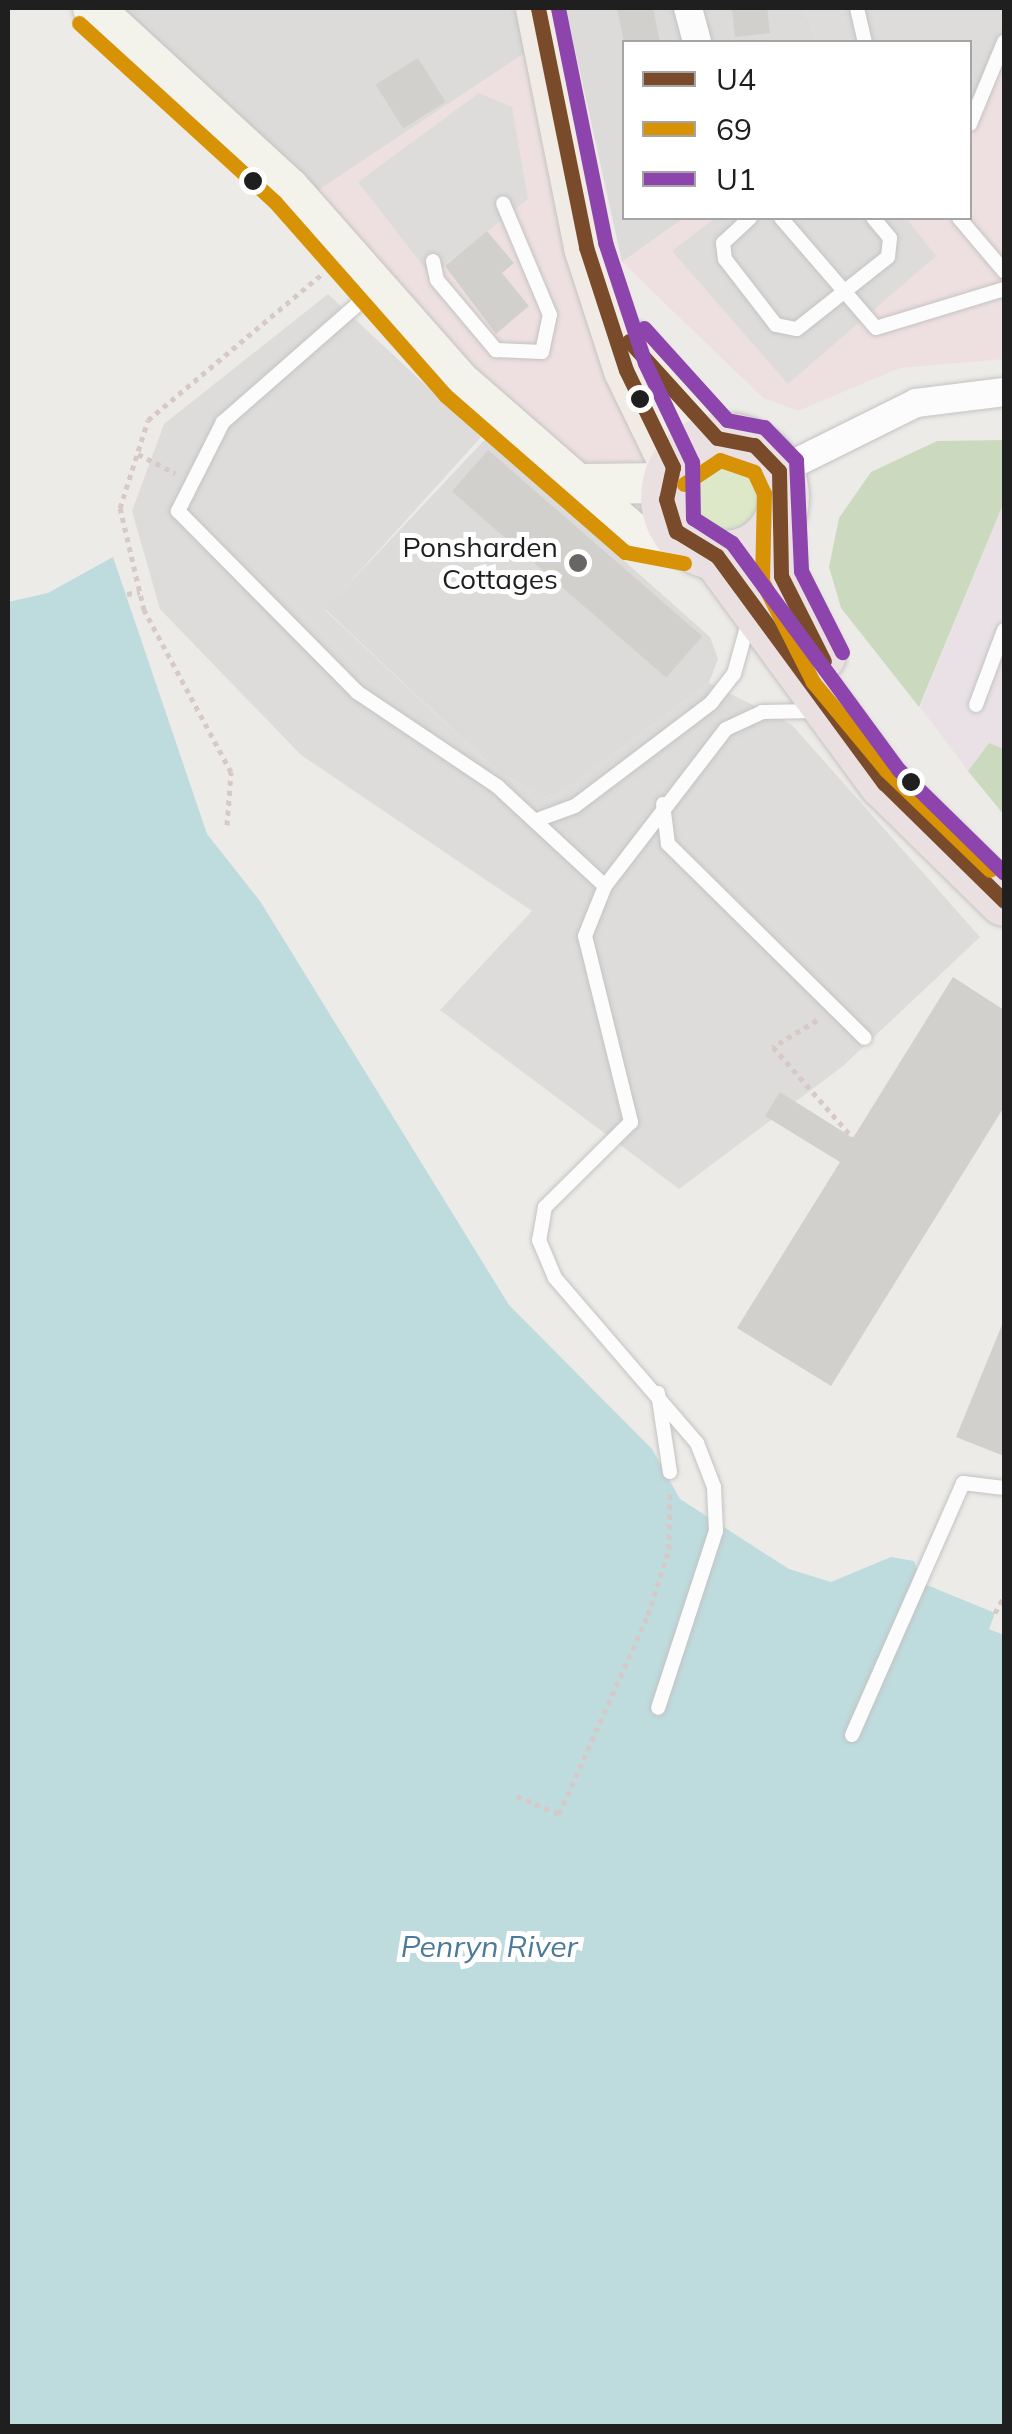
<!DOCTYPE html>
<style>
body{margin:0}
#map{position:relative;width:1012px;height:2434px;overflow:hidden;background:#edebe8;font-family:Mulish,sans-serif}
div>[style]{position:absolute}
[style*='--x']{left:calc(var(--x)*1px);top:calc(var(--y)*1px);width:calc(var(--w)*1px);rotate:calc(var(--a)*1deg)}
.residential>*{inset:0;background:#dcdbd9}
.commercial>*{inset:0;background:#eee0e0}
.industrial>*{inset:0;background:#eae1e7}
.grass>*{inset:0;background:#dde8c9}
.round{border-radius:50%}
.forest>*{inset:0;background:#cbdabf}
.parking>*{inset:0;background:#dddcdb}
.water>*{inset:0;background:#bedbde}
.building>*{inset:0;background:#d2d0cd;transform-origin:0 0}
.path>*{height:5px;margin-top:-2.5px;transform-origin:0;background:repeating-linear-gradient(90deg,#d6c9c8 0 5px,transparent 0 10px)}
.roads{filter:drop-shadow(0 0 2px #c4c3c2) drop-shadow(0 0 2px #c4c3c2)}
.lane>*{height:14px;margin:-7px;padding:0 7px;transform-origin:7px;border-radius:7px;background:#fcfcfc}
.street>*{height:28px;margin:-14px;padding:0 14px;transform-origin:14px;border-radius:14px;background:#fcfcfc}
.secondary>*{height:40px;margin:-20px;padding:0 20px;transform-origin:20px;border-radius:20px;background:#f3f3eb}
.primary>*{height:45px;margin:-22.5px;padding:0 22.5px;transform-origin:22.5px;border-radius:22.5px;background:#f0ebe5}
.highway>*{height:50px;margin:-25px;padding:0 25px;transform-origin:25px;border-radius:25px;background:#eae0e2}
.highway>.ring{margin:-25px;padding:0;box-sizing:content-box;background:none;border:50px solid #eae0e2;border-radius:50%}
.bus-1>*{height:15px;margin:-7.5px;padding:0 7.5px;transform-origin:7.5px;border-radius:7.5px;background:#7a4b2a}
.bus-2>*{height:15px;margin:-7.5px;padding:0 7.5px;transform-origin:7.5px;border-radius:7.5px;background:#d79205}
.bus-3>*{height:15px;margin:-7.5px;padding:0 7.5px;transform-origin:7.5px;border-radius:7.5px;background:#8e44ad}
.dots>*{width:28px;height:28px;translate:-50% -50%;box-sizing:border-box;border:5px solid #fff;border-radius:50%}
span{translate:-50% -50%;white-space:nowrap;text-align:center;line-height:1.15;-webkit-text-stroke:10px #fff;paint-order:stroke}
.poi-label{font-size:28px;color:#1f1f1f}
.right{translate:-100% -50%;text-align:right}
.water-label{font-size:30px;color:#4c7a9a;font-style:italic}
.frame{position:absolute;inset:0;border:10px solid #1f1f1f;pointer-events:none}
.legend{position:absolute;left:622px;top:40px;width:350px;height:180px;box-sizing:border-box;background:#fff;border:2px solid #a5a5a5;margin:0;padding:12px 18px;list-style:none;font-size:30px;color:#1f1f1f}
.legend li{display:flex;align-items:center;gap:20px;height:50px}
.legend b{width:50px;border:2px solid #a5a5a5}
</style>
<div id="map">
<div class="residential">
<i style="clip-path:polygon(108px 8px,519px 8px,528px 51px,311px 195px)"></i>
<i style="clip-path:polygon(566px 8px,803px 8px,818px 42px,624px 42px,624px 218px,684px 218px,622px 262px)"></i>
<i style="clip-path:polygon(494px 430px,496px 447px,710px 637px,718px 659px,709px 683px,551px 800px,499px 773px,325px 609px)"></i>
</div>
<div class="commercial">
<i style="clip-path:polygon(803px 8px,1004px 8px,1004px 359px,900px 368px,798px 411px,763px 398px,622px 262px,684px 218px,970px 218px,970px 42px,818px 42px)"></i>
<i style="clip-path:polygon(528px 51px,647px 461px,586px 470px,467px 373px,311px 195px)"></i>
</div>
<div class="industrial">
<i style="clip-path:polygon(1004px 502px,1004px 749px,988px 744px,968px 771px,920px 707px)"></i>
</div>
<div class="grass">
<i class="round" style="left:695px;top:464px;width:66px;height:66px"></i>
</div>
<div class="forest">
<i style="clip-path:polygon(1004px 440px,1004px 502px,919px 707px,841px 608px,829px 567px,839px 518px,871px 472px,937px 441px)"></i>
<i style="clip-path:polygon(989px 743px,1004px 749px,1004px 815px,968px 771px)"></i>
</div>
<div class="parking">
<i style="clip-path:polygon(803px 8px,1004px 8px,1004px 43px,970px 125px,970px 42px,818px 42px)"></i>
<i style="clip-path:polygon(479px 93px,512px 107px,528px 199px,431px 276px,358px 182px)"></i>
<i style="clip-path:polygon(715px 218px,906px 218px,936px 256px,788px 384px,672px 251px)"></i>
<i style="clip-path:polygon(328px 294px,481px 437px,325px 610px,499px 773px,551px 800px,709px 683px,792px 725px,980px 937px,843px 1066px,679px 1189px,440px 1010px,532px 911px,301px 755px,160px 609px,132px 511px,164px 424px)"></i>
</div>
<div class="water">
<i style="clip-path:polygon(113px 557px,207px 834px,260px 901px,509px 1305px,652px 1449px,680px 1499px,789px 1569px,831px 1582px,891px 1557px,914px 1561px,922px 1583px,995px 1613px,989px 1629px,1004px 1635px,1004px 2426px,8px 2426px,8px 602px,48px 593px)"></i>
</div>
<div class="building">
<i style="clip-path:polygon(617px 8px,653px 8px,660px 42px,624px 42px)"></i>
<i style="clip-path:polygon(732px 8px,767px 8px,770px 33px,735px 37px)"></i>
<i style="left:418px;top:58px;width:52px;height:50px;rotate:58deg"></i>
<i style="clip-path:polygon(487px 231px,514px 263px,502px 273px,529px 306px,496px 334px,445px 266px)"></i>
<i style="left:488px;top:450px;width:284px;height:55px;rotate:41deg"></i>
<i style="clip-path:polygon(953px 977px,1004px 1010px,1004px 1107px,831px 1386px,737px 1328px,840px 1162px,765px 1116px,780px 1092px,853px 1138px)"></i>
<i style="clip-path:polygon(1004px 1320px,1004px 1456px,956px 1437px)"></i>
</div>
<div class="path">
<i style="--x:138;--y:454;--w:42;--a:27.2"></i>
<i style="--x:127;--y:594;--w:13;--a:-9"></i>
<i style="--x:227;--y:825;--w:53;--a:-85.7"></i>
<i style="--x:231;--y:772;--w:184;--a:-118.2"></i>
<i style="--x:144;--y:610;--w:105;--a:-103.2"></i>
<i style="--x:120;--y:508;--w:92;--a:-72.3"></i>
<i style="--x:148;--y:420;--w:227;--a:-40"></i>
<i style="--x:817;--y:1020;--w:52;--a:148.5"></i>
<i style="--x:773;--y:1047;--w:121;--a:48.7"></i>
<i style="--x:995;--y:1613;--w:18;--a:-61"></i>
<i style="--x:517;--y:1796;--w:46;--a:23.2"></i>
<i style="--x:559;--y:1814;--w:218;--a:-65.9"></i>
<i style="--x:648;--y:1615;--w:69;--a:-72.3"></i>
<i style="--x:669;--y:1549;--w:59;--a:-89"></i>
</div>
<div class="roads">
<div class="lane">
<i style="--x:857;--y:8;--w:35;--a:77"></i>
<i style="--x:970;--y:124;--w:89;--a:-67.5"></i>
<i style="--x:750;--y:218;--w:37;--a:137"></i>
<i style="--x:723;--y:243;--w:16;--a:83"></i>
<i style="--x:725;--y:259;--w:83;--a:52.3"></i>
<i style="--x:776;--y:325;--w:21;--a:11"></i>
<i style="--x:797;--y:329;--w:116;--a:-38.4"></i>
<i style="--x:888;--y:257;--w:19;--a:-84"></i>
<i style="--x:890;--y:238;--w:26;--a:-130"></i>
<i style="--x:781;--y:218;--w:145;--a:49.2"></i>
<i style="--x:876;--y:328;--w:134;--a:-16.9"></i>
<i style="--x:959;--y:218;--w:70;--a:49.7"></i>
<i style="--x:433;--y:261;--w:19;--a:78"></i>
<i style="--x:437;--y:280;--w:92;--a:49.9"></i>
<i style="--x:496;--y:350;--w:46;--a:2.5"></i>
<i style="--x:542;--y:352;--w:38;--a:-78"></i>
<i style="--x:550;--y:315;--w:121;--a:-112.8"></i>
<i style="--x:374;--y:290;--w:201;--a:138.8"></i>
<i style="--x:223;--y:422;--w:100;--a:116.8"></i>
<i style="--x:178;--y:511;--w:255;--a:45.3"></i>
<i style="--x:357;--y:692;--w:169;--a:33.9"></i>
<i style="--x:497;--y:786;--w:147;--a:42.8"></i>
<i style="--x:605;--y:886;--w:198;--a:-52.4"></i>
<i style="--x:726;--y:729;--w:40;--a:-25"></i>
<i style="--x:762;--y:712;--w:55;--a:-1"></i>
<i style="--x:976;--y:705;--w:80;--a:-69.5"></i>
<i style="--x:663;--y:804;--w:40;--a:82.9"></i>
<i style="--x:668;--y:844;--w:276;--a:44.6"></i>
<i style="--x:537;--y:820;--w:40;--a:-20.2"></i>
<i style="--x:575;--y:806;--w:171;--a:-37.1"></i>
<i style="--x:711;--y:703;--w:37;--a:-52"></i>
<i style="--x:734;--y:674;--w:56;--a:-74.5"></i>
<i style="--x:605;--y:886;--w:54;--a:111.8"></i>
<i style="--x:585;--y:936;--w:192;--a:76.1"></i>
<i style="--x:631;--y:1122;--w:121;--a:135.3"></i>
<i style="--x:545;--y:1207;--w:34;--a:100"></i>
<i style="--x:539;--y:1240;--w:41;--a:67.2"></i>
<i style="--x:555;--y:1278;--w:218;--a:49.3"></i>
<i style="--x:697;--y:1443;--w:47;--a:68.9"></i>
<i style="--x:714;--y:1487;--w:44;--a:87.4"></i>
<i style="--x:716;--y:1531;--w:186;--a:108.1"></i>
<i style="--x:658;--y:1393;--w:80;--a:81.4"></i>
<i style="--x:852;--y:1735;--w:275;--a:-66.2"></i>
<i style="--x:963;--y:1483;--w:41;--a:7"></i>
</div>
<div class="street">
<i style="--x:688;--y:8;--w:35;--a:75"></i>
<i style="--x:779;--y:471;--w:153;--a:-26.4"></i>
<i style="--x:916;--y:403;--w:89;--a:-7.1"></i>
</div>
<div class="secondary">
<i style="--x:93;--y:8;--w:266;--a:42.6"></i>
<i style="--x:289;--y:188;--w:256;--a:48.6"></i>
<i style="--x:458;--y:380;--w:237;--a:41.1"></i>
<i style="--x:637;--y:536;--w:50;--a:8"></i>
<i style="--x:582;--y:484;--w:85;--a:-0.7"></i>
</div>
<div class="primary">
<i style="--x:538;--y:8;--w:244;--a:78.6"></i>
<i style="--x:586;--y:247;--w:129;--a:72"></i>
<i style="--x:626;--y:370;--w:108;--a:64.1"></i>
<i style="--x:630;--y:342;--w:130;--a:47.8"></i>
</div>
<div class="highway">
<i class="ring" style="left:666px;top:438px;width:68px;height:68px"></i>
<i style="--x:778;--y:525;--w:51;--a:86.6"></i>
<i style="--x:781;--y:576;--w:89;--a:63.4"></i>
<i style="--x:717;--y:556;--w:282;--a:53.7"></i>
<i style="--x:884;--y:783;--w:168;--a:44.5"></i>
</div>
</div>
<div class="bus-1">
<i style="--x:538;--y:8;--w:244;--a:78.6"></i>
<i style="--x:586;--y:247;--w:129;--a:72"></i>
<i style="--x:626;--y:370;--w:108;--a:64.1"></i>
<i style="--x:673;--y:467;--w:33;--a:102"></i>
<i style="--x:666;--y:499;--w:34;--a:73"></i>
<i style="--x:676;--y:531;--w:48;--a:31.4"></i>
<i style="--x:717;--y:556;--w:282;--a:53.7"></i>
<i style="--x:884;--y:783;--w:168;--a:44.5"></i>
<i style="--x:629;--y:341;--w:131;--a:47.8"></i>
<i style="--x:717;--y:438;--w:38;--a:11"></i>
<i style="--x:754;--y:445;--w:36;--a:46"></i>
<i style="--x:779;--y:471;--w:105;--a:88.9"></i>
<i style="--x:781;--y:576;--w:95;--a:63.2"></i>
</div>
<div class="bus-2">
<i style="--x:79;--y:23;--w:265;--a:42.4"></i>
<i style="--x:275;--y:202;--w:257;--a:48.6"></i>
<i style="--x:445;--y:395;--w:239;--a:41.1"></i>
<i style="--x:625;--y:552;--w:60;--a:10.6"></i>
<i style="--x:684;--y:484;--w:43;--a:-33.7"></i>
<i style="--x:720;--y:460;--w:36;--a:19"></i>
<i style="--x:754;--y:472;--w:23;--a:65"></i>
<i style="--x:764;--y:493;--w:88;--a:91.3"></i>
<i style="--x:762;--y:581;--w:113;--a:63.2"></i>
<i style="--x:813;--y:682;--w:114;--a:50.3"></i>
<i style="--x:886;--y:770;--w:144;--a:43.9"></i>
</div>
<div class="bus-3">
<i style="--x:558;--y:8;--w:239;--a:78.6"></i>
<i style="--x:605;--y:242;--w:127;--a:71.7"></i>
<i style="--x:645;--y:363;--w:110;--a:64.6"></i>
<i style="--x:692;--y:462;--w:56;--a:89"></i>
<i style="--x:693;--y:518;--w:46;--a:32.7"></i>
<i style="--x:732;--y:543;--w:282;--a:53.7"></i>
<i style="--x:899;--y:770;--w:147;--a:44.4"></i>
<i style="--x:644;--y:328;--w:124;--a:47.9"></i>
<i style="--x:727;--y:420;--w:38;--a:11"></i>
<i style="--x:764;--y:427;--w:46;--a:45.9"></i>
<i style="--x:796;--y:460;--w:111;--a:87.4"></i>
<i style="--x:801;--y:571;--w:91;--a:63.2"></i>
</div>
<div class="dots">
<i style="left:253px;top:181px;background:#1f1f1f"></i>
<i style="left:640px;top:399px;background:#1f1f1f"></i>
<i style="left:578px;top:563px;background:#676665"></i>
<i style="left:911px;top:782px;background:#1f1f1f"></i>
</div>
<div class="poi-label">
<span class="right" style="left:558px;top:563px">Ponsharden<br>Cottages</span>
</div>
<div class="water-label">
<span style="left:489px;top:1946px">Penryn River</span>
</div>
<div class="frame"></div>
<ul class="legend">
<li><b style="height:12px;background:#7a4b2a"></b>U4</li>
<li><b style="height:12px;background:#d79205"></b>69</li>
<li><b style="height:12px;background:#8e44ad"></b>U1</li>
</ul>
</div>
